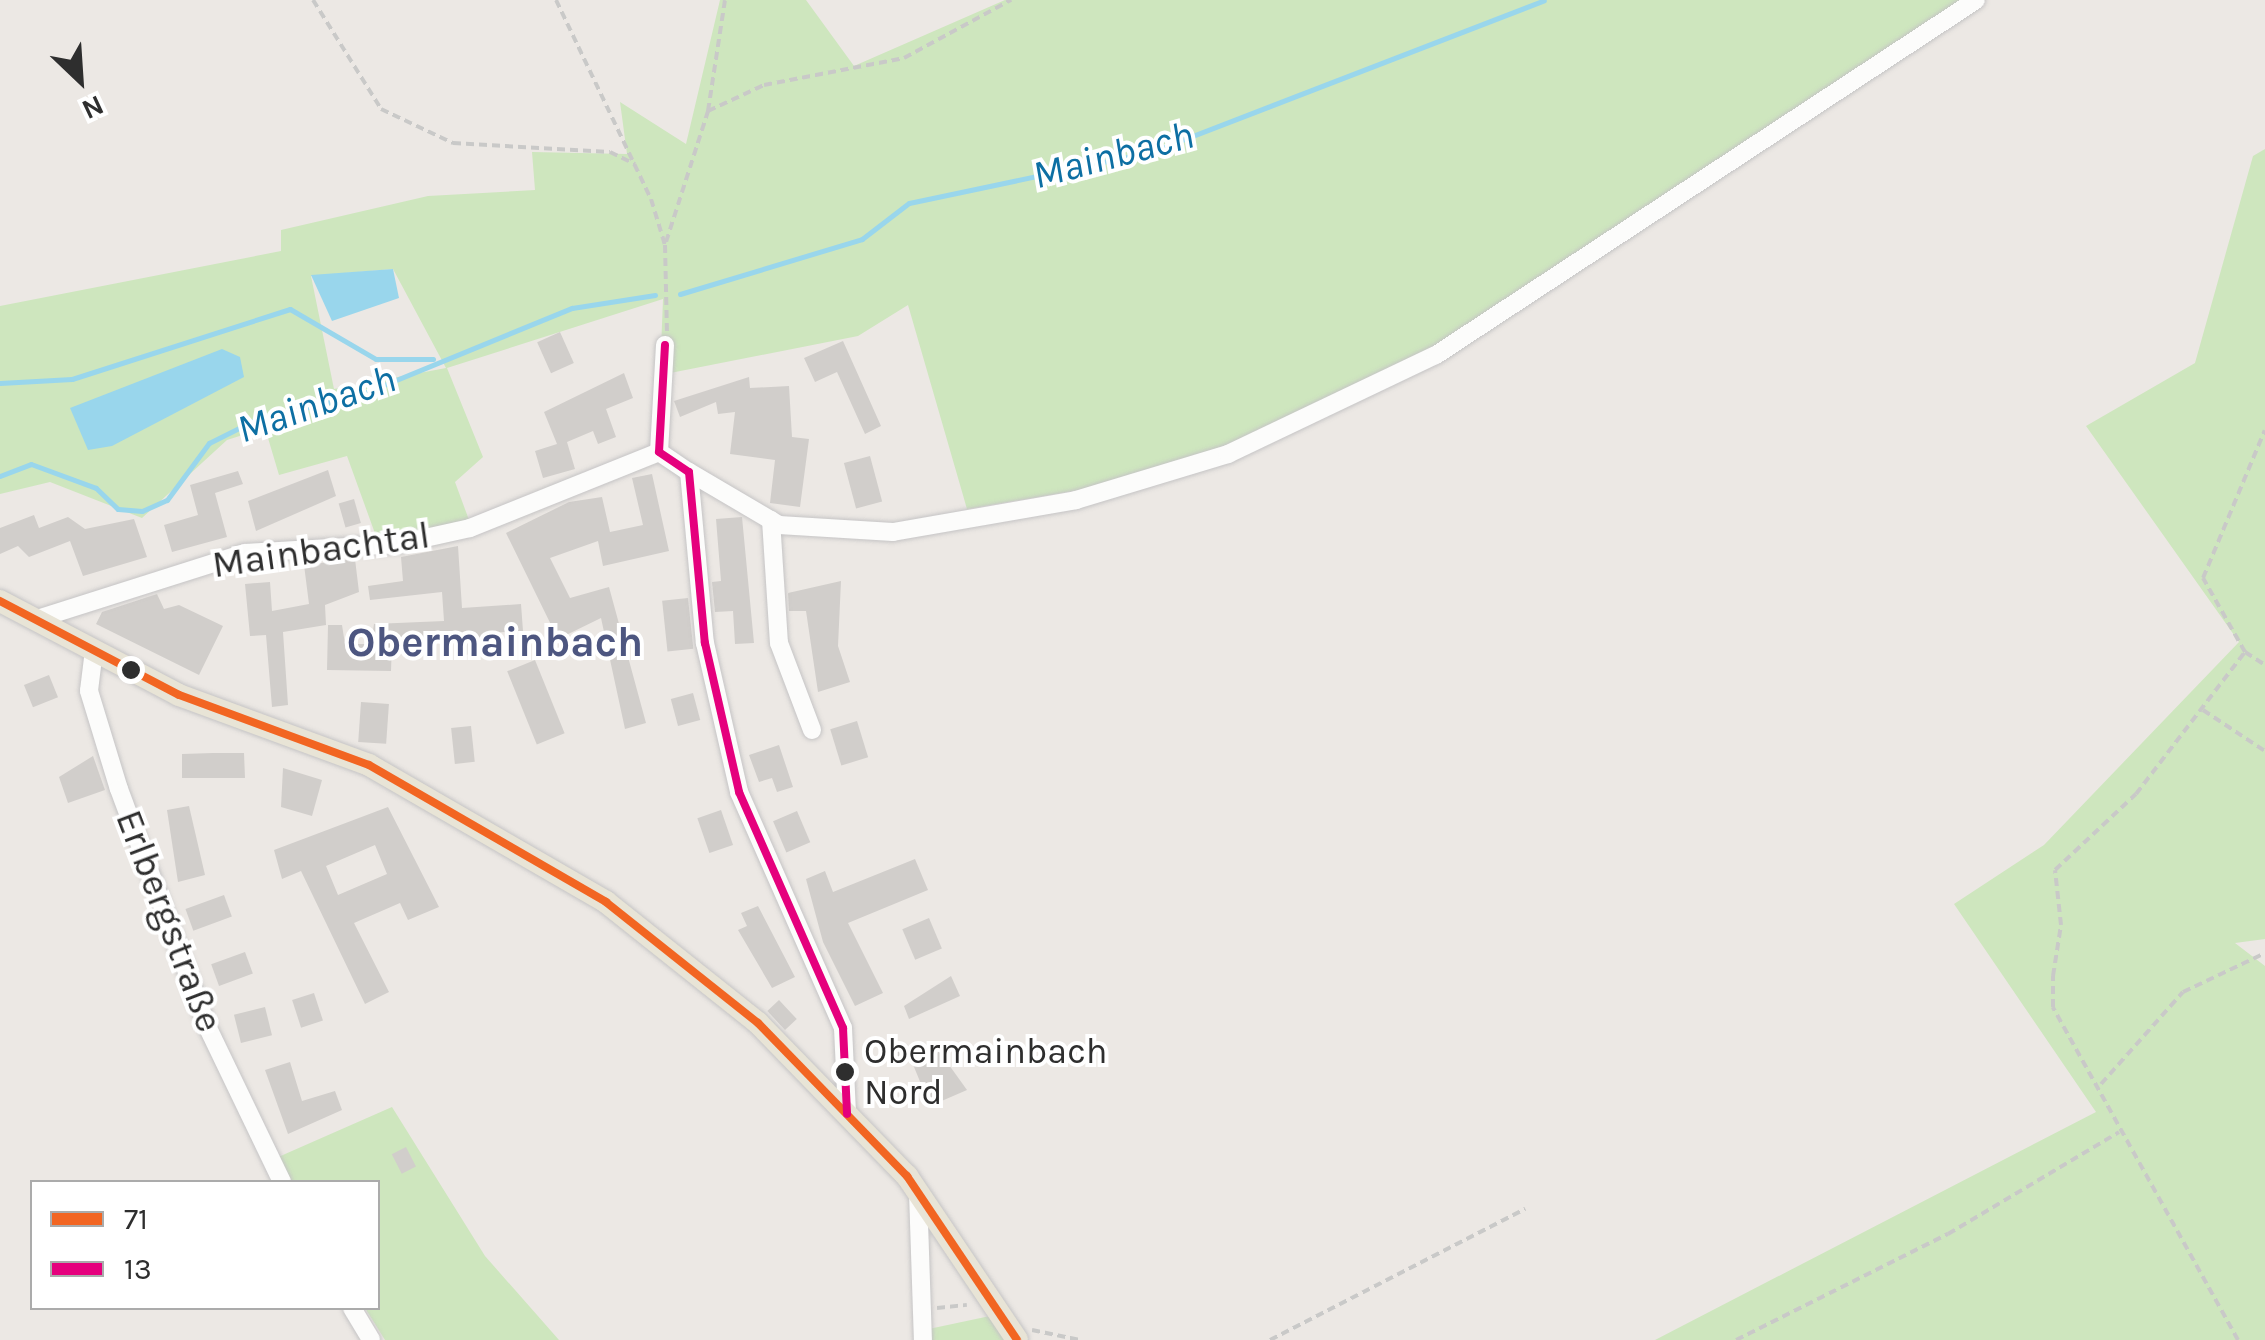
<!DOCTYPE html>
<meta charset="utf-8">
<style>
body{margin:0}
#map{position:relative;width:2265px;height:1340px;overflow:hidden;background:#ece8e4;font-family:Karla,sans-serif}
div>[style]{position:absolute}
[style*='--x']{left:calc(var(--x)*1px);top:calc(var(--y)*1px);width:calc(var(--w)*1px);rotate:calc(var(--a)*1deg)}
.green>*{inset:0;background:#cee6be}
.water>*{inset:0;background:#99d6ec}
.stream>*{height:5px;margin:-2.5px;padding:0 2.5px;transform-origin:2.5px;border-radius:2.5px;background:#99d6ec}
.building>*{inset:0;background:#d1cecb;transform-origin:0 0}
.path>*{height:4px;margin-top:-2px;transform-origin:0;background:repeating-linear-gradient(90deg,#c9c9c8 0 8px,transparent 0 13px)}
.roads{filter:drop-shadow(0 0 2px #c5c4c5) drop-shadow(0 0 2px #c5c4c5)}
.minor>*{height:18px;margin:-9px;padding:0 9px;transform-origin:9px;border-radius:9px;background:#fcfcfb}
.major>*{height:22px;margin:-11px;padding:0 11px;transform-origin:11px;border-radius:11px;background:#e8e4d6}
.bus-1>*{height:8px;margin:-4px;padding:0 4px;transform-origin:4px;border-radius:4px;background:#f26522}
.bus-2>*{height:8px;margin:-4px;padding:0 4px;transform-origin:4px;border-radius:4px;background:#e5007d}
.dots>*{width:28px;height:28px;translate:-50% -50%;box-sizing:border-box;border:5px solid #fff;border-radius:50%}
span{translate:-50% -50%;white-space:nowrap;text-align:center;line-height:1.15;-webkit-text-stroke:8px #fff;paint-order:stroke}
.bus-label{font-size:36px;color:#2e2e2e}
.left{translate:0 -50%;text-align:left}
.street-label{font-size:38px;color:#2e2e2e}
.water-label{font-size:40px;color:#0d6fa3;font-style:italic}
.quarter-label{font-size:42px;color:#4d5680;font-weight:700}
.legend{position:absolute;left:30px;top:1180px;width:350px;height:130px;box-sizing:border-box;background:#fff;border:2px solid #ababab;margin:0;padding:12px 18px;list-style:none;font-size:30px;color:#2e2e2e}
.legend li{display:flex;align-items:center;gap:20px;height:50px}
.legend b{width:50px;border:2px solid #ababab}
.north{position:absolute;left:30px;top:30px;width:100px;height:100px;-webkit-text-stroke:8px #fff;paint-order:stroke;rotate:155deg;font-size:28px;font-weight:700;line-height:40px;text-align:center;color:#2e2e2e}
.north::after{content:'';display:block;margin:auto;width:35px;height:45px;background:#2e2e2e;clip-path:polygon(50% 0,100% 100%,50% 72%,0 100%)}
</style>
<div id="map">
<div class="green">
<i style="clip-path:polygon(evenodd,720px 0,806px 0,854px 66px,1005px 0,1977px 0,1392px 381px,1166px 475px,967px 509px,908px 305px,858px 336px,660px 375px,663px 299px,447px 368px,483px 457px,455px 482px,469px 520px,377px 539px,347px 456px,279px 475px,265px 428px,227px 440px,142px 518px,50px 482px,0 494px,0 306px,281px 251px,281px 230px,428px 196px,535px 190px,532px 152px,627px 154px,620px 102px,686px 144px,720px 0,393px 269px,446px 368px,334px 389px,311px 276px,393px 269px)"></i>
<i style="clip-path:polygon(2265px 149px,2265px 939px,2235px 943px,2265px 966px,2265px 1340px,1655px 1340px,2096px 1112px,1954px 904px,2044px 845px,2239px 642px,2086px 426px,2195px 363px,2253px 156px)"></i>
<i style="clip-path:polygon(392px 1107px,485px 1256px,559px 1340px,385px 1340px,365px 1308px,378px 1308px,378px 1182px,290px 1182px,276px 1158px)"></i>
<i style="clip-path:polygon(990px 1316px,1005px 1340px,927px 1340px,924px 1330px)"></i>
</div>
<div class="water">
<i style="clip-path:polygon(393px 269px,399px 298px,332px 321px,311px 275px)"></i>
<i style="clip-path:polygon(222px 349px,240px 357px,244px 377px,112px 446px,88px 450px,70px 408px)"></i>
</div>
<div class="stream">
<i style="--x:680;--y:294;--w:190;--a:-16.8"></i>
<i style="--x:862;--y:239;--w:59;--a:-37.5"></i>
<i style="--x:909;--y:203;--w:247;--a:-11.9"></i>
<i style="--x:1151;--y:152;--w:421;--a:-21.1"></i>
<i style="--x:0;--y:383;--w:72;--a:-3.2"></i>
<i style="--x:72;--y:379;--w:229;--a:-17.8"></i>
<i style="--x:290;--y:309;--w:99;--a:30.2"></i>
<i style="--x:376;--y:359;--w:57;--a:0"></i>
<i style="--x:0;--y:476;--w:33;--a:-21"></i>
<i style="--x:31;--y:464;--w:69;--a:20.3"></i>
<i style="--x:96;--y:488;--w:30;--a:44"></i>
<i style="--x:118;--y:509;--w:24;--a:5"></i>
<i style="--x:142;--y:511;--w:27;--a:-24"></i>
<i style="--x:167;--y:500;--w:71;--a:-53.6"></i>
<i style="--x:209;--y:443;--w:51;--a:-26.6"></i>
<i style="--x:255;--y:420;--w:110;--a:-13.7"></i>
<i style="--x:362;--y:394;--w:227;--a:-22.3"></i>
<i style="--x:572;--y:308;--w:84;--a:-8.9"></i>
</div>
<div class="building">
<i style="left:560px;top:332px;width:34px;height:25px;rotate:66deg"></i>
<i style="clip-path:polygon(843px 341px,881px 426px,865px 434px,837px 372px,815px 382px,804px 358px)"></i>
<i style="clip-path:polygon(624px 373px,633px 398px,606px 409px,616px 437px,598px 444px,593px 431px,567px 442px,575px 469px,543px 478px,535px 451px,557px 444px,544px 412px)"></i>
<i style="clip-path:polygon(749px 377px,750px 388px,789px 386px,792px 437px,809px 439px,800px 507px,770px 503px,775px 460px,730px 454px,735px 412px,718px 414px,716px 402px,680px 417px,674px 401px)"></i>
<i style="left:870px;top:456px;width:47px;height:27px;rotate:75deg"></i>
<i style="clip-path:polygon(328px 470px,336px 496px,256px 531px,248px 501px)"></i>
<i style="clip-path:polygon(238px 471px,243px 484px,215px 493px,227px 537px,172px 552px,164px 525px,198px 515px,190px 485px)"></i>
<i style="clip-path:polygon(652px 474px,669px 551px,603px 566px,598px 541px,550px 558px,570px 598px,609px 587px,646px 723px,625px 729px,601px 618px,558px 639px,506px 533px,569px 502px,602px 497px,610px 532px,643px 525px,632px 478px)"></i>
<i style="left:354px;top:499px;width:25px;height:16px;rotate:74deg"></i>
<i style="clip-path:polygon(34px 515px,39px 528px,68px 517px,85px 529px,134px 519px,147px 557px,83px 576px,70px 541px,29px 557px,18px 546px,0 554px,0 528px)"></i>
<i style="clip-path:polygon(742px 517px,754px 643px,735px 644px,733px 611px,715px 612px,712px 582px,721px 581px,716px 519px)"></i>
<i style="clip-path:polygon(458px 546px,462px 608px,521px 604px,523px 631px,486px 633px,487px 654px,460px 655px,459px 640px,392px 642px,391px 671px,327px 670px,328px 625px,342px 625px,345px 644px,371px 644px,374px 624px,444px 621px,442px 592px,370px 600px,368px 586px,403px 581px,401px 557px)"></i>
<i style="clip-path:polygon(355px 559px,359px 592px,325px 605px,326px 625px,283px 632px,288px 705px,272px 707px,266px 635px,250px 636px,245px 584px,270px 582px,272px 611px,309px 604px,304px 565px)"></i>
<i style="clip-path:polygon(841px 581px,838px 646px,850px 682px,818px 692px,806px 611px,789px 611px,788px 593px)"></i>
<i style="clip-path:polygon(157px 594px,164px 609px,179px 605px,223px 626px,199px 675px,96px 624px,102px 612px)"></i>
<i style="left:688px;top:598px;width:51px;height:26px;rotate:84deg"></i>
<i style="left:535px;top:660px;width:79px;height:30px;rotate:68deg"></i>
<i style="left:49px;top:675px;width:24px;height:27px;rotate:68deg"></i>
<i style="left:693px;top:693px;width:28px;height:23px;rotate:75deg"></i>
<i style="left:361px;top:702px;width:28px;height:40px;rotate:4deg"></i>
<i style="left:857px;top:721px;width:38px;height:28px;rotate:73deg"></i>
<i style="left:471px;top:726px;width:36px;height:20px;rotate:84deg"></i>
<i style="clip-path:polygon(779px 745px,793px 787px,777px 792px,772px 778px,759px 782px,749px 755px)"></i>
<i style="clip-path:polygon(213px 753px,244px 753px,245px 778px,182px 778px,182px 754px)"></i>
<i style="clip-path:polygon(93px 756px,105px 790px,68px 803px,59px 777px)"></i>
<i style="clip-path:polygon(283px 768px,322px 780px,312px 816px,281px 807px)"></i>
<i style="clip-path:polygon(189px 806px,205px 875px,178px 882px,167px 810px)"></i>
<i style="clip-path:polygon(evenodd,388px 807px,439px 907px,408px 920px,400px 903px,354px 923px,389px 992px,365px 1004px,301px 871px,282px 879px,274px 850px,388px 807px,375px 845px,387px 874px,338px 895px,326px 866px,375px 845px)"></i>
<i style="left:721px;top:810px;width:37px;height:25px;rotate:71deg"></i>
<i style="left:797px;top:811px;width:34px;height:26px;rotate:67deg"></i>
<i style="clip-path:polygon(915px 859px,928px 890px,848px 923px,883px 993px,855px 1006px,823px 942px,806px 879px,825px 871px,833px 892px)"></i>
<i style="left:224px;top:895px;width:23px;height:41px;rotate:70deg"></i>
<i style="clip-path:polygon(758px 906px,795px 977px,772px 988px,738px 930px,747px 926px,741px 913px)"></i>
<i style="left:929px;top:918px;width:33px;height:29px;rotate:67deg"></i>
<i style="left:245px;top:952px;width:23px;height:36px;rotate:70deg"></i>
<i style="clip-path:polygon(951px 976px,960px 996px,909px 1019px,904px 1006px)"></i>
<i style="left:314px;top:993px;width:29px;height:23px;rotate:72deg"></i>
<i style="left:779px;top:1000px;width:26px;height:16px;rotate:47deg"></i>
<i style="left:265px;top:1007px;width:29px;height:32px;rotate:76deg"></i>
<i style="left:907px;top:1044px;width:16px;height:20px;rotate:68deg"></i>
<i style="clip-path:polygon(939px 1051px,967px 1090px,930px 1106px,912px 1062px)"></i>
<i style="clip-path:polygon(290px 1062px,302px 1101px,335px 1091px,342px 1110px,288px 1134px,265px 1070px)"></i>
<i style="left:406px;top:1147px;width:22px;height:16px;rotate:63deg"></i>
</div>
<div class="path">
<i style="--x:313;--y:0;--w:128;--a:58"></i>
<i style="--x:381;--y:109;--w:80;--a:25.3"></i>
<i style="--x:453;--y:143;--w:157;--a:3.3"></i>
<i style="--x:610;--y:152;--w:28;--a:26"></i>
<i style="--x:556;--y:0;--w:221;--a:64.5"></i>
<i style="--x:651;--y:199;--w:48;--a:73.1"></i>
<i style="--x:665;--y:245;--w:86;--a:88.7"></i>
<i style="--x:708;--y:111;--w:62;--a:-24.9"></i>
<i style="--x:764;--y:85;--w:143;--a:-10.9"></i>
<i style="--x:904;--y:58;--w:122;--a:-28.5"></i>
<i style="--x:666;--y:242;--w:138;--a:-72.2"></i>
<i style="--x:708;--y:111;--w:112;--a:-81.3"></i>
<i style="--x:2245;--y:652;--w:85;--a:-119.6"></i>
<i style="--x:2203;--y:578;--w:160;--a:-67.3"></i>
<i style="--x:2245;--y:652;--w:24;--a:33"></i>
<i style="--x:2203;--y:710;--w:74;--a:33.5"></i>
<i style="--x:2101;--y:1084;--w:123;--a:-48.3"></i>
<i style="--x:2183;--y:992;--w:91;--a:-25.4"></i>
<i style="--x:937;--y:1308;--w:30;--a:-6"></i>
<i style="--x:1032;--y:1330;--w:49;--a:11.8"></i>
<i style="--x:1270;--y:1340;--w:287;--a:-27.2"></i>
<i style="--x:1736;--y:1340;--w:237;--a:-26.6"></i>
<i style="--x:1948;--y:1234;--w:199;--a:-30.8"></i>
<i style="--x:2238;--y:1340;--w:381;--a:-119.1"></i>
<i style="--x:2053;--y:1007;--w:31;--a:-90"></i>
<i style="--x:2053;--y:976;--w:52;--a:-81.1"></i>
<i style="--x:2061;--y:925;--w:55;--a:-96.2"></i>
<i style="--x:2055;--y:870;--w:111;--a:-43.2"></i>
<i style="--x:2136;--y:794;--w:179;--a:-52.5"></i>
</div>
<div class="roads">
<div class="minor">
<i style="--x:665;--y:345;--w:107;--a:93.2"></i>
<i style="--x:659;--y:452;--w:36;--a:34"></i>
<i style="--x:689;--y:472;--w:172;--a:84.7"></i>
<i style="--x:705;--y:643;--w:153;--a:77.1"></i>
<i style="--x:739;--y:792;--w:258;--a:66.2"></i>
<i style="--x:843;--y:1028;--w:86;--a:87.3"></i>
<i style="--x:689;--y:472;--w:104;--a:30.5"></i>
<i style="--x:779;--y:525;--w:114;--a:3.5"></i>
<i style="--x:893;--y:532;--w:186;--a:-9.9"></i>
<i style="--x:1076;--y:500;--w:159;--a:-16.8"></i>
<i style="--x:1228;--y:454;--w:230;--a:-25.5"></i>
<i style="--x:1436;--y:355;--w:646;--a:-33.32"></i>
<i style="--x:771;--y:520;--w:123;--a:86.3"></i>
<i style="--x:779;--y:643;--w:93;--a:69.2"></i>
<i style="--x:37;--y:619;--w:218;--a:-17.6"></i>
<i style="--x:245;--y:553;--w:153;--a:-3.4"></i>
<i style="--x:398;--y:544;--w:74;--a:-12.5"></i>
<i style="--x:470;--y:528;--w:204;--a:-21.9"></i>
<i style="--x:94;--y:650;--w:41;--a:97"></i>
<i style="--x:89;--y:691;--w:102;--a:73"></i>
<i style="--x:119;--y:789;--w:253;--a:69.6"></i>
<i style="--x:207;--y:1026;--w:173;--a:64.3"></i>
<i style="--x:918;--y:1192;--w:148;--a:88.1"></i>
<i style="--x:352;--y:1308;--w:37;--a:59"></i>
</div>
<div class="major">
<i style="--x:0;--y:601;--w:202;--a:27.7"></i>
<i style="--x:179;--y:695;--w:202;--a:20.2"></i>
<i style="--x:369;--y:765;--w:274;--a:30"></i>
<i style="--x:606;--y:902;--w:194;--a:38.5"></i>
<i style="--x:758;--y:1023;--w:214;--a:45.8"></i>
<i style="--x:907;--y:1176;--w:197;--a:56.1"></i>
</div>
</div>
<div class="bus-1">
<i style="--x:0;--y:601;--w:202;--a:27.7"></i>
<i style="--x:179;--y:695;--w:202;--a:20.2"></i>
<i style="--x:369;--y:765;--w:274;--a:30"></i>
<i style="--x:606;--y:902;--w:194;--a:38.5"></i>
<i style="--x:758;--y:1023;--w:214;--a:45.8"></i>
<i style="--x:907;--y:1176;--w:197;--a:56.1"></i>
</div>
<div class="bus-2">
<i style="--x:665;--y:345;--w:107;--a:93.2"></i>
<i style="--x:659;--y:452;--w:36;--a:34"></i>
<i style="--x:689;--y:472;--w:172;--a:84.7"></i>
<i style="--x:705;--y:643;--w:153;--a:77.1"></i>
<i style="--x:739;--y:792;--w:258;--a:66.2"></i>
<i style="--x:843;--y:1028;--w:86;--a:87.3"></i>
</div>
<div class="dots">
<i style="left:131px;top:670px;background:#2e2e2e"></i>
<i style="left:845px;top:1072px;background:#2e2e2e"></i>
</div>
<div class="bus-label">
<span class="left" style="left:864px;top:1072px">Obermainbach<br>Nord</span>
</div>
<div class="street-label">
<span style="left:321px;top:550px;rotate:-8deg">Mainbachtal</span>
<span style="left:169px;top:921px;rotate:69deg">Erlbergstraße</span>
</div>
<div class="water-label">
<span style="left:1113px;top:155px;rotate:-15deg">Mainbach</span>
<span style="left:316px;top:404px;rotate:-19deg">Mainbach</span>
</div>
<div class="quarter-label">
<span style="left:495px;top:642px">Obermainbach</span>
</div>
<ul class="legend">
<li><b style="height:12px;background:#f26522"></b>71</li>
<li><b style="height:12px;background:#e5007d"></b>13</li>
</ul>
<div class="north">N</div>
</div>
